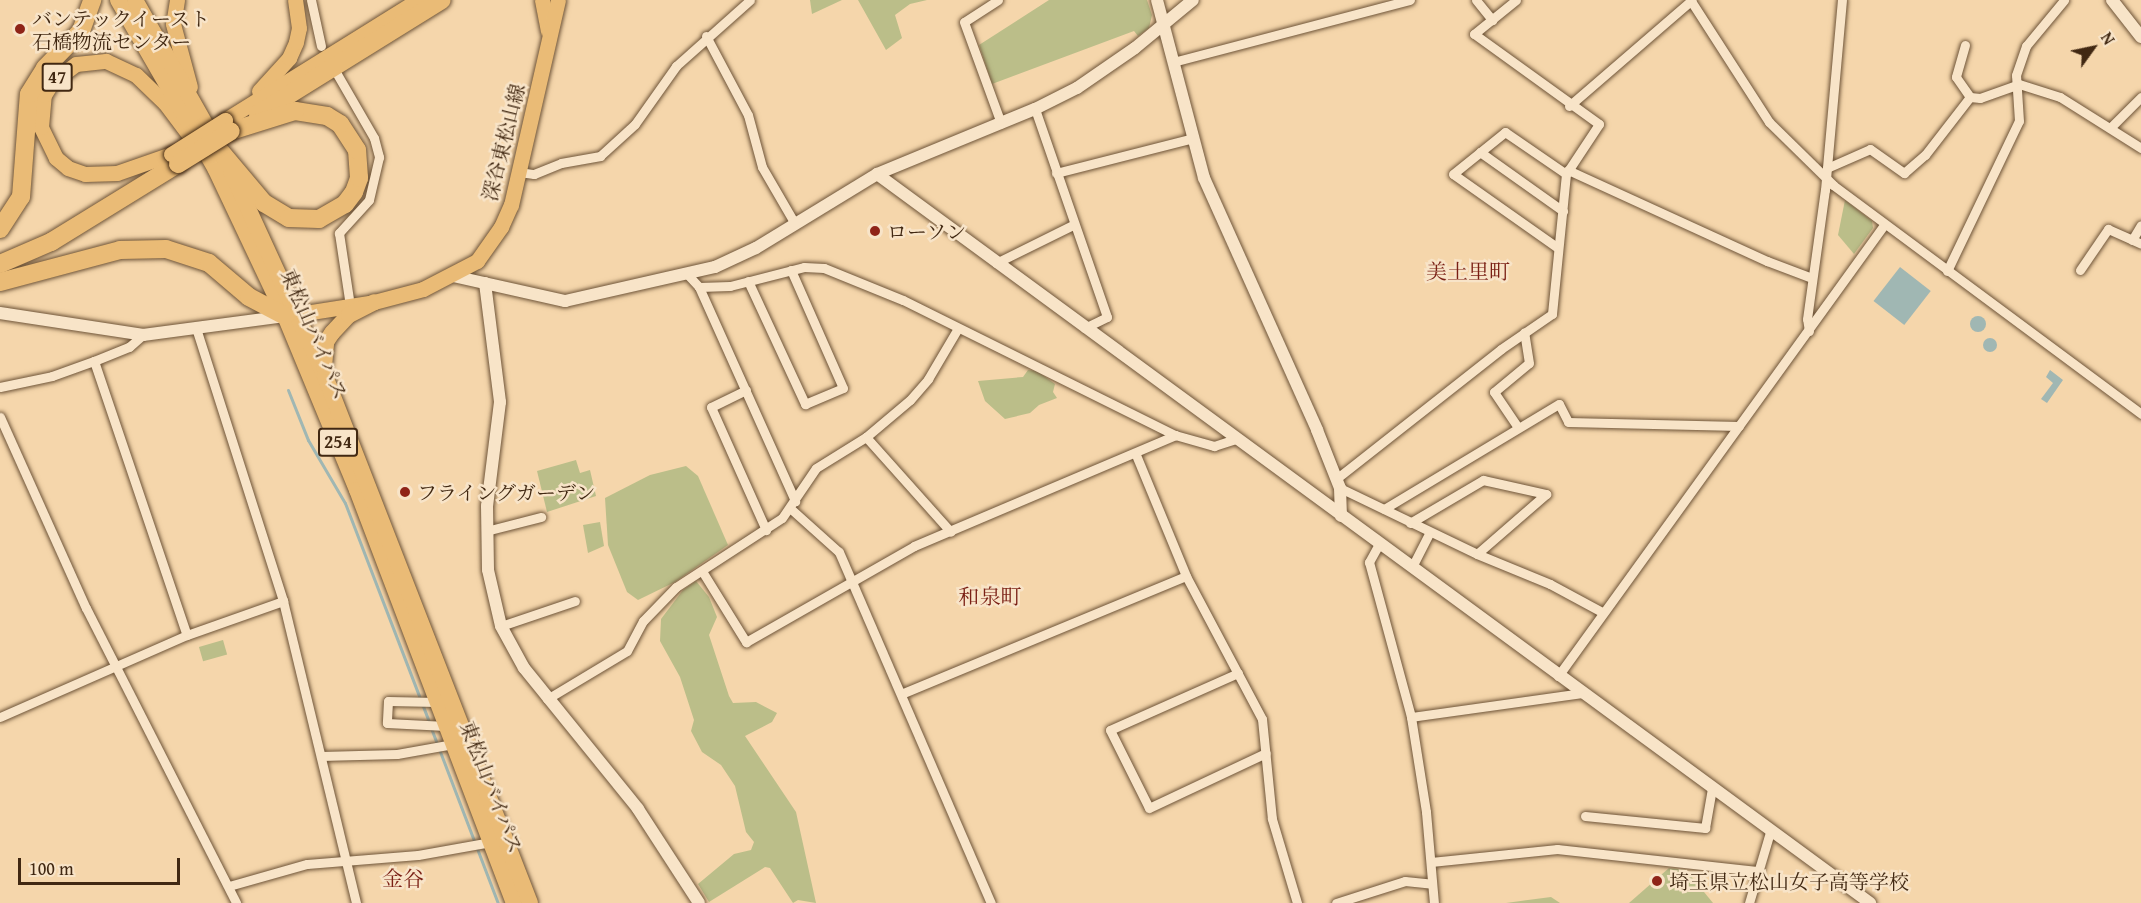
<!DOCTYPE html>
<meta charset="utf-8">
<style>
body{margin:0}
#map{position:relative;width:2141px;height:903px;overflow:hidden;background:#f5d6ab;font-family:"Gentium Book Plus","Noto Serif JP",serif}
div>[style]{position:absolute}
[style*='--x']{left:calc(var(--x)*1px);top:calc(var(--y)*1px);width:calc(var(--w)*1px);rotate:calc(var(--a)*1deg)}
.green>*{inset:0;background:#bbbe89;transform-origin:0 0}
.water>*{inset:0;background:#a0b7b3;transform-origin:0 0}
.round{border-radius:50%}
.stream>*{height:3px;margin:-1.5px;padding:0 1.5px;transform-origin:1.5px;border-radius:1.5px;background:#a0b7b3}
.roads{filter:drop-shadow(0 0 2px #6e5438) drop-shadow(0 0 2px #6e5438)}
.minor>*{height:9px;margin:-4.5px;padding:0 4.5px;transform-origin:4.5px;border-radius:4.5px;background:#f8e4c8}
.tertiary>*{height:12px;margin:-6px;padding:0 6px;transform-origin:6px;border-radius:6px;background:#f8e4c8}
.primary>*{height:15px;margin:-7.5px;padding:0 7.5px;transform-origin:7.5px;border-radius:7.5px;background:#eabb76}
.trunk>*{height:16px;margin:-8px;padding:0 8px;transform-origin:8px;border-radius:8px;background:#eabb76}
.motorway>*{height:18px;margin:-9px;padding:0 9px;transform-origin:9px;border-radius:9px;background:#eabb76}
.bridges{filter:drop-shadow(0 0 2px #412812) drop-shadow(0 0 2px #412812)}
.primary-bridge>*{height:15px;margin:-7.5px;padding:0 7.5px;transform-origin:7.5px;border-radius:7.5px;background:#eabb76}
.motorway-bridge>*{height:18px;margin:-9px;padding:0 9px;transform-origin:9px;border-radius:9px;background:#eabb76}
.dots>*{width:16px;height:16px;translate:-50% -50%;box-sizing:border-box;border:3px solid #f8e4c8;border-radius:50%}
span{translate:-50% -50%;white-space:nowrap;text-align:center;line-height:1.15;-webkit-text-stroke:5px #f8e4c8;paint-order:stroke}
.shield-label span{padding:2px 4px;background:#f8e4c8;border:2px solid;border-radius:4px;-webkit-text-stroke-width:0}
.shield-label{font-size:18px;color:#412812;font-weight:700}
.poi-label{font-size:20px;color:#412812}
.left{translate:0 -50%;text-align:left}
.street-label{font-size:20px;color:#412812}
.neighbourhood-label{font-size:21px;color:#7a1f14}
.north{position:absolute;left:2063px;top:18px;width:60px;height:60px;-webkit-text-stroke:4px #f8e4c8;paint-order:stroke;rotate:57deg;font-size:16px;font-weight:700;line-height:24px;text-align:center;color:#412812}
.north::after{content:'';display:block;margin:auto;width:21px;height:27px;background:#412812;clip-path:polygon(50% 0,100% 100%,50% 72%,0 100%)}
.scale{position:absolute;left:18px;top:858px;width:162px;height:27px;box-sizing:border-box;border:3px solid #412812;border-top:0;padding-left:8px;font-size:18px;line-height:21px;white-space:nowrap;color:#412812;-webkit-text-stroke:4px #f8e4c8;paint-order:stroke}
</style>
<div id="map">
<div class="green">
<i style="clip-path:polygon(810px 0,842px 0,812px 14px)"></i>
<i style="clip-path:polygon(858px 0,927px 0,910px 4px,895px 15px,902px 38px,886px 50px)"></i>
<i style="clip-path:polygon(1049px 0,1147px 0,1152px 15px,1149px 28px,1138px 36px,1134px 31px,992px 84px,979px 45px)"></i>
<i style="clip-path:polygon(1845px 200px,1872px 221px,1873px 228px,1854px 254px,1838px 235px)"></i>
<i style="clip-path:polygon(1028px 370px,1037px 371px,1055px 384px,1053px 392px,1057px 398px,1039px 405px,1030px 413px,1005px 419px,985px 401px,978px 381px,1023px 377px)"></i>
<i style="clip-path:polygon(576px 460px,580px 473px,590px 470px,596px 496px,547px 512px,537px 471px)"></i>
<i style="clip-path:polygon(686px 466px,698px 476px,728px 545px,675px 582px,638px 600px,627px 592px,608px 545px,605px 498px,650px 475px)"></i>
<i style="clip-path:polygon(600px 522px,604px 546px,588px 553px,583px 525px)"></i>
<i style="clip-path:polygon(696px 581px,709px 597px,717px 617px,709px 635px,729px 696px,733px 703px,756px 702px,777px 713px,772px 722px,745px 736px,796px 812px,816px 903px,798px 900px,793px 903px,770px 868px,765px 867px,709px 902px,698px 884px,734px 854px,751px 850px,754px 842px,746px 832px,735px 786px,721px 765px,702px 752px,691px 731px,694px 720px,680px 677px,660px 641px,661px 619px,683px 590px)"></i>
<i style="left:223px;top:640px;width:15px;height:25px;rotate:74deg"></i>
<i style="clip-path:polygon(1669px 868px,1686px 870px,1713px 903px,1629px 903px)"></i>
<i style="clip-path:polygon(1551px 897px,1560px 903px,1506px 903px)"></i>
</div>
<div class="water">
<i style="left:1900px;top:267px;width:39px;height:43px;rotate:38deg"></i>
<i class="round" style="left:1970px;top:316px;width:16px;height:16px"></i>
<i class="round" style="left:1983px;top:338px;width:14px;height:14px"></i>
<i style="clip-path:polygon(2050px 370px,2063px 380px,2047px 403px,2041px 399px,2053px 383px,2046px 377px)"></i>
</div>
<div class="stream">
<i style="--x:288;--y:390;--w:54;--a:68.2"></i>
<i style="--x:308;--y:440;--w:73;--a:59.6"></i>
<i style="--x:345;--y:503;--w:235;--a:69"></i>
<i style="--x:431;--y:728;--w:187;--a:69.1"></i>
</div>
<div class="roads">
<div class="minor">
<i style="--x:311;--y:0;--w:47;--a:77.7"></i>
<i style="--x:998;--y:0;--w:40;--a:147.1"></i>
<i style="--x:964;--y:22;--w:108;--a:69.9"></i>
<i style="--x:1476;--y:0;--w:26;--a:51"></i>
<i style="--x:1691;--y:1;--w:144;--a:57.2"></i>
<i style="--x:1769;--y:122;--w:90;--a:44.5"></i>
<i style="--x:1833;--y:185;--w:384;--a:36.6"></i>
<i style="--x:706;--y:36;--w:89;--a:62"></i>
<i style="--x:748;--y:115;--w:54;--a:74.9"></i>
<i style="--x:762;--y:167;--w:66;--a:59.9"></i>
<i style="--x:1965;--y:45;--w:33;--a:106"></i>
<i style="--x:1956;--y:77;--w:24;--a:55"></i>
<i style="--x:1173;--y:62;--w:245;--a:-14.7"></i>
<i style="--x:337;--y:74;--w:74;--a:60"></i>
<i style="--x:374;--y:138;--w:20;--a:75"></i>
<i style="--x:379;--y:157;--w:44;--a:103.1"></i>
<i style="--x:369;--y:200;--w:45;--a:132.3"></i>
<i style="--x:339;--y:233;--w:74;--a:81.4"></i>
<i style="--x:1569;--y:106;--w:162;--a:-40.8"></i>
<i style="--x:1035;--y:109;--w:220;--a:70.9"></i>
<i style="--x:1107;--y:317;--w:25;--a:154"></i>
<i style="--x:2110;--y:128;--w:44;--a:-45"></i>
<i style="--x:1480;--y:152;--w:102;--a:35.4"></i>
<i style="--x:1827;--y:168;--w:47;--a:-23.8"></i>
<i style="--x:1870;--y:149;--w:42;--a:35.2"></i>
<i style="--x:1904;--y:173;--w:28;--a:-41"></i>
<i style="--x:1925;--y:155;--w:73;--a:-52.2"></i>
<i style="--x:1970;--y:97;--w:10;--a:6"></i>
<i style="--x:1980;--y:98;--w:41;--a:-19.7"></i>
<i style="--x:2019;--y:84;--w:43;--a:17.6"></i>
<i style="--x:2060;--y:97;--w:96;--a:32.2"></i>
<i style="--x:1568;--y:170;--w:219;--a:24.6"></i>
<i style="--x:1767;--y:261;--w:48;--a:20.7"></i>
<i style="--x:519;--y:172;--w:15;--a:8"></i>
<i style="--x:534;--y:174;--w:29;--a:-22"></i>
<i style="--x:561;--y:163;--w:40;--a:-10"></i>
<i style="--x:600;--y:156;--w:47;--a:-42.4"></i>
<i style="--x:635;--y:124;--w:71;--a:-54.7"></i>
<i style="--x:676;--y:66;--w:99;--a:-41.7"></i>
<i style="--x:1056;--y:173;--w:141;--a:-14.3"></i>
<i style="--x:2132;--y:240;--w:17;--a:-59"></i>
<i style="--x:1558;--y:248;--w:128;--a:-144.8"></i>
<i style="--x:1453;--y:174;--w:67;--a:-38.9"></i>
<i style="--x:1505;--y:132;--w:74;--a:34.5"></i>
<i style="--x:996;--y:263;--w:86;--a:-26.3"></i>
<i style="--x:2080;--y:270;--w:50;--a:-55.7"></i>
<i style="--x:2108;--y:229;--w:36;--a:24"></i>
<i style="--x:1947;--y:271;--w:166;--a:-64.4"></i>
<i style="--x:2019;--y:121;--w:46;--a:-93.7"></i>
<i style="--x:2016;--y:75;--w:31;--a:-71"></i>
<i style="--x:2026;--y:46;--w:60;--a:-50.4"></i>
<i style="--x:688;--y:275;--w:16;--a:47"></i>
<i style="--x:699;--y:287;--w:31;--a:-2"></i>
<i style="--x:730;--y:286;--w:76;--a:-14.4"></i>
<i style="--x:804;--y:267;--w:20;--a:3"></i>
<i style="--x:824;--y:268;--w:85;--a:22.1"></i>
<i style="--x:903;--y:300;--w:304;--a:26.4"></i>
<i style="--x:1175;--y:435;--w:41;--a:15.8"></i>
<i style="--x:1214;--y:446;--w:23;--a:-18"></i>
<i style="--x:748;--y:281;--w:136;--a:65.1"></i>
<i style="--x:805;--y:404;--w:41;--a:-22.8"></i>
<i style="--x:843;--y:388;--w:129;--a:-113.8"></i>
<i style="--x:699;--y:287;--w:235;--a:65.8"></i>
<i style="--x:196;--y:328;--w:287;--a:72.3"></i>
<i style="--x:283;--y:601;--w:311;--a:76.4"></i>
<i style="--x:1809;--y:331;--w:12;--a:-99"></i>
<i style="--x:1807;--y:319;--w:130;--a:-82.1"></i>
<i style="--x:1825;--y:190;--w:191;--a:-84.9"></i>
<i style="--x:94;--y:361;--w:289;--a:71.3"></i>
<i style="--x:0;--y:387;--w:53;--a:-11.9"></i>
<i style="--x:52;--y:376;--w:45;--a:-19.7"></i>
<i style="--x:94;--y:361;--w:38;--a:-22"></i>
<i style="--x:129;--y:347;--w:18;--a:-41"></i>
<i style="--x:746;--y:390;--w:39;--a:154"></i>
<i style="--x:711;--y:407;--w:135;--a:65.9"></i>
<i style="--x:0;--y:417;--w:209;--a:65.8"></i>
<i style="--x:86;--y:608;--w:331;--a:63"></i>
<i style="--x:1517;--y:426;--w:41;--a:-124.1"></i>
<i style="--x:1494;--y:392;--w:45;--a:-39.6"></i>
<i style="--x:1529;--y:363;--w:31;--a:-99"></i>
<i style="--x:866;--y:437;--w:127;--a:48.2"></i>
<i style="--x:1136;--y:455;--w:131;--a:67.5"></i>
<i style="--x:1186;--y:576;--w:162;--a:62"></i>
<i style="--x:1262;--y:719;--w:100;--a:84.3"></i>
<i style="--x:1272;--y:819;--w:88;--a:73.4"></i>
<i style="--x:1336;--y:479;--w:210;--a:-38.2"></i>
<i style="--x:1501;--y:349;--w:62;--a:-34.5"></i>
<i style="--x:1552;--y:314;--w:141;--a:-84.3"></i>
<i style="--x:1566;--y:174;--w:60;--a:-56.6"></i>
<i style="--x:1599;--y:124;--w:154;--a:-144.2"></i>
<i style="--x:1474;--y:34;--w:54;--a:-39"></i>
<i style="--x:1340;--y:488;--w:152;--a:25.7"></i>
<i style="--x:1477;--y:554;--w:79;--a:22.3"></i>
<i style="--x:1550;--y:584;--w:59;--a:28.3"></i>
<i style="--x:791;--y:509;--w:64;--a:41.9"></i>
<i style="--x:839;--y:552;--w:382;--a:66.6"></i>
<i style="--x:1384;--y:509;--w:204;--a:-31"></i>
<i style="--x:1559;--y:404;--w:20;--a:63"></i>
<i style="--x:1568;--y:422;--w:171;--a:1.3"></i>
<i style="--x:1410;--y:523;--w:85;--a:-30.5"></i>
<i style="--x:1483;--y:480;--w:65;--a:12.5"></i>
<i style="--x:1546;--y:494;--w:91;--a:139"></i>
<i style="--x:486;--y:531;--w:57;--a:-14.3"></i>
<i style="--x:1379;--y:544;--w:21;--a:119"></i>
<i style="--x:1369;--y:562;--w:161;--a:74.8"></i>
<i style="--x:1411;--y:717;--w:96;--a:81"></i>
<i style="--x:1426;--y:812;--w:91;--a:85"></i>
<i style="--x:1412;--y:567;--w:39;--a:-63"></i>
<i style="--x:702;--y:571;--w:84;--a:58.2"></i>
<i style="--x:746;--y:642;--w:193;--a:-29.7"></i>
<i style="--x:914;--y:546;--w:284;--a:-23"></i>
<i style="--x:501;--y:626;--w:78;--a:-18.7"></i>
<i style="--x:1238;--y:673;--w:140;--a:156"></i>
<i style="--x:1110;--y:730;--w:87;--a:63.4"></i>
<i style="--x:1149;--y:808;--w:129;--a:-25.2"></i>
<i style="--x:1558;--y:676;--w:556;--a:-54.14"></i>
<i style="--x:901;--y:694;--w:308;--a:-22.5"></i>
<i style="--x:547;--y:699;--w:93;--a:-31"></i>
<i style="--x:627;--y:651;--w:34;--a:-62"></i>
<i style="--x:643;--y:621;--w:47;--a:-45.9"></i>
<i style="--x:676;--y:587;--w:126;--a:-33.1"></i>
<i style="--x:782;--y:518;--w:60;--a:-55.8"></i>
<i style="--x:816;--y:468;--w:59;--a:-31.8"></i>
<i style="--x:866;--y:437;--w:57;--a:-40.1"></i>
<i style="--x:910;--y:400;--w:28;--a:-49"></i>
<i style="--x:928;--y:379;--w:59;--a:-59.5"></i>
<i style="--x:437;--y:702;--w:49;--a:-178.8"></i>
<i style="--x:388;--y:701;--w:22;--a:93"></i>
<i style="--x:387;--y:723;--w:59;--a:2.9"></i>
<i style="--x:0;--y:717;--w:204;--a:-23.7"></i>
<i style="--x:187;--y:635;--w:102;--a:-19.5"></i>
<i style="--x:1411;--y:717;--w:172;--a:-8"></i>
<i style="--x:321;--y:756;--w:76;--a:-1.5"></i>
<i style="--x:397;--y:754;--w:57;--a:-10.1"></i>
<i style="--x:1585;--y:816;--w:121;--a:5.7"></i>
<i style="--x:1705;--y:828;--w:40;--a:-80"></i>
<i style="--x:1431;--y:862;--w:127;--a:-5.9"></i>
<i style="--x:1557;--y:849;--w:201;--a:6.3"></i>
<i style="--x:229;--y:886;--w:81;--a:-15.8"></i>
<i style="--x:307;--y:864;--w:111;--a:-4.6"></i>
<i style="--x:418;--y:855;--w:74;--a:-10.1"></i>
<i style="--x:1336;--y:903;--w:72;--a:-17.7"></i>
<i style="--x:1405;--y:881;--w:27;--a:6"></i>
<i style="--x:1749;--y:903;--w:74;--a:-73.5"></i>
</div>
<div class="tertiary">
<i style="--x:1157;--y:0;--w:184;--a:75.2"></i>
<i style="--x:1204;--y:178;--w:276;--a:65.8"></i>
<i style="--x:1317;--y:430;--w:62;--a:68.4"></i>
<i style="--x:1340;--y:488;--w:28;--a:88"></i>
<i style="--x:2112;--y:0;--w:47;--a:51.9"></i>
<i style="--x:877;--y:174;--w:1232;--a:36.28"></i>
<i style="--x:453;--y:276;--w:115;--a:12.6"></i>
<i style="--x:565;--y:301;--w:154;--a:-12.8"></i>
<i style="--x:715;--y:267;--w:45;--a:-24.9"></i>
<i style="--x:756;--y:248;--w:142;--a:-31.4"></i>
<i style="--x:877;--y:174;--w:171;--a:-22.4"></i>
<i style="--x:1035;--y:109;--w:47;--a:-26.6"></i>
<i style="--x:1077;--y:88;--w:70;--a:-34.6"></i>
<i style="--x:1135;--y:48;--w:75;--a:-39.6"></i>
<i style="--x:485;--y:283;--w:120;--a:82.8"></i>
<i style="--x:500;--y:402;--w:105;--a:97.1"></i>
<i style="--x:487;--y:506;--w:64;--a:89.1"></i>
<i style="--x:488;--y:570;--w:57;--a:76.9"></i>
<i style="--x:501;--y:626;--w:48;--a:61.3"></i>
<i style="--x:524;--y:668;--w:181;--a:51"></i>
<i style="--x:638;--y:809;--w:112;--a:57"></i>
<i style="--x:0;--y:313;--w:145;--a:8.7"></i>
<i style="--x:143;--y:335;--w:143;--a:-7.6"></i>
</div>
<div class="primary">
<i style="--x:177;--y:0;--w:24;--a:99"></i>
<i style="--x:173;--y:24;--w:65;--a:74.9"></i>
<i style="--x:542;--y:0;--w:31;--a:79"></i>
<i style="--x:259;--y:91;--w:45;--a:-47.7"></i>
<i style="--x:289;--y:58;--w:17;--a:-66"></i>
<i style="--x:296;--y:42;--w:14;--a:-78"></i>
<i style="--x:299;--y:28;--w:28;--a:-98"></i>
<i style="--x:225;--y:120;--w:227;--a:-31.9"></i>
<i style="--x:171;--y:154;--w:57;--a:160.6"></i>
<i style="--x:117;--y:173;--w:32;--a:178"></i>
<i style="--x:85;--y:174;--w:18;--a:-161"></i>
<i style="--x:68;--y:168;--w:16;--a:-140"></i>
<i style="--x:56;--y:158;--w:34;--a:-116"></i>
<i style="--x:41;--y:127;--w:32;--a:-85"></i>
<i style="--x:44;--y:95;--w:15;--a:-58"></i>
<i style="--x:52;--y:82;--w:30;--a:-37"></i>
<i style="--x:76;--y:64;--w:30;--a:-6"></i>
<i style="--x:106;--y:61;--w:33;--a:25"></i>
<i style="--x:136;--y:75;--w:40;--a:44"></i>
<i style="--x:165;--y:103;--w:40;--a:53"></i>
<i style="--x:286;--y:316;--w:89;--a:-9"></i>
<i style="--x:374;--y:302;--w:51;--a:-14.9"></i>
<i style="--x:423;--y:289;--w:61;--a:-27.4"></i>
<i style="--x:477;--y:261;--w:42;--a:-54.8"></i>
<i style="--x:501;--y:227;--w:24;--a:-66"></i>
<i style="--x:511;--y:205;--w:210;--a:-77.1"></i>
</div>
<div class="trunk">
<i style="--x:118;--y:0;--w:196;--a:60"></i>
<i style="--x:216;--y:170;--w:161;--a:64.7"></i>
<i style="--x:285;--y:316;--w:188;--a:67.5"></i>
<i style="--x:357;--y:490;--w:442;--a:69.2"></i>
<i style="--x:135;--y:0;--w:164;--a:60.5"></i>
<i style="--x:231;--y:171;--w:226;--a:65.4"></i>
<i style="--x:325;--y:376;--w:565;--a:68.74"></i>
<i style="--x:324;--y:367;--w:25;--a:-85"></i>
<i style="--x:326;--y:342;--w:11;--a:-56"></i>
<i style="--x:332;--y:333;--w:25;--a:-47"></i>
<i style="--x:349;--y:315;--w:28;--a:-27"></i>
</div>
<div class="motorway">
<i style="--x:258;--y:114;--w:216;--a:-31.8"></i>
<i style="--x:221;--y:152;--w:67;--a:49.9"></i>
<i style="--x:264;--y:203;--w:29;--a:31"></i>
<i style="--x:289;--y:218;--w:30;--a:2"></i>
<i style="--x:319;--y:219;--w:30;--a:-30"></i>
<i style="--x:345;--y:204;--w:15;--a:-53"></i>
<i style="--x:354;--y:192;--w:15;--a:-70"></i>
<i style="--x:359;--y:178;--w:28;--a:-94"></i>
<i style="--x:357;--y:150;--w:31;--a:-123"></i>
<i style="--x:340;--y:124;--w:15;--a:-148"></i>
<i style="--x:327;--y:116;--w:32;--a:-171"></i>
<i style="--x:295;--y:111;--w:67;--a:162.6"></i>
<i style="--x:0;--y:229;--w:38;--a:-57"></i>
<i style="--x:21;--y:197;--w:103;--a:-85.6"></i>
<i style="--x:29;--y:94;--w:31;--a:-58"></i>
<i style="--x:45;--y:68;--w:52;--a:-45.8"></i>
<i style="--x:81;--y:31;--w:33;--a:-70"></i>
<i style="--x:0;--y:264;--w:56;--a:-23.3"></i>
<i style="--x:51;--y:242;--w:149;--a:-31.6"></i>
<i style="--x:0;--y:282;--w:124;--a:-14.9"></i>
<i style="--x:120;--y:250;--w:46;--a:-1.2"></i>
<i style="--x:166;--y:249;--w:45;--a:18"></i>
<i style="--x:209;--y:263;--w:52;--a:40.4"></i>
<i style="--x:249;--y:297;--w:41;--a:27.8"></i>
</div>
</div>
<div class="bridges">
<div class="primary-bridge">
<i style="--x:171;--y:154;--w:64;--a:-32.2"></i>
</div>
<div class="motorway-bridge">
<i style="--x:178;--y:164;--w:62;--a:-31.9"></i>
</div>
</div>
<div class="dots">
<i style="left:20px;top:29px;background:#8f2418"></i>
<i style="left:875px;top:231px;background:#8f2418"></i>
<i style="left:405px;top:492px;background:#8f2418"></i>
<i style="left:1657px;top:881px;background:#8f2418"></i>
</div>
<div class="shield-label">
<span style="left:57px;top:77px">47</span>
<span style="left:338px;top:442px">254</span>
</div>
<div class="poi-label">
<span class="left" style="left:32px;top:30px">バンテックイースト<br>石橋物流センター</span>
<span class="left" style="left:887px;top:231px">ローソン</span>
<span class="left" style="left:417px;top:492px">フライングガーデン</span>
<span class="left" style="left:1669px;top:881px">埼玉県立松山女子高等学校</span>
</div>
<div class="street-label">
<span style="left:503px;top:142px;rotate:-76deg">深谷東松山線</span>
<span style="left:315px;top:334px;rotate:67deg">東松山バイパス</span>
<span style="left:492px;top:787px;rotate:69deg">東松山バイパス</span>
</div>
<div class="neighbourhood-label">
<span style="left:1468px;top:272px">美土里町</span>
<span style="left:990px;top:597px">和泉町</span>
<span style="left:403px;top:879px">金谷</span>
</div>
<div class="north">N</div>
<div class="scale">100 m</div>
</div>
